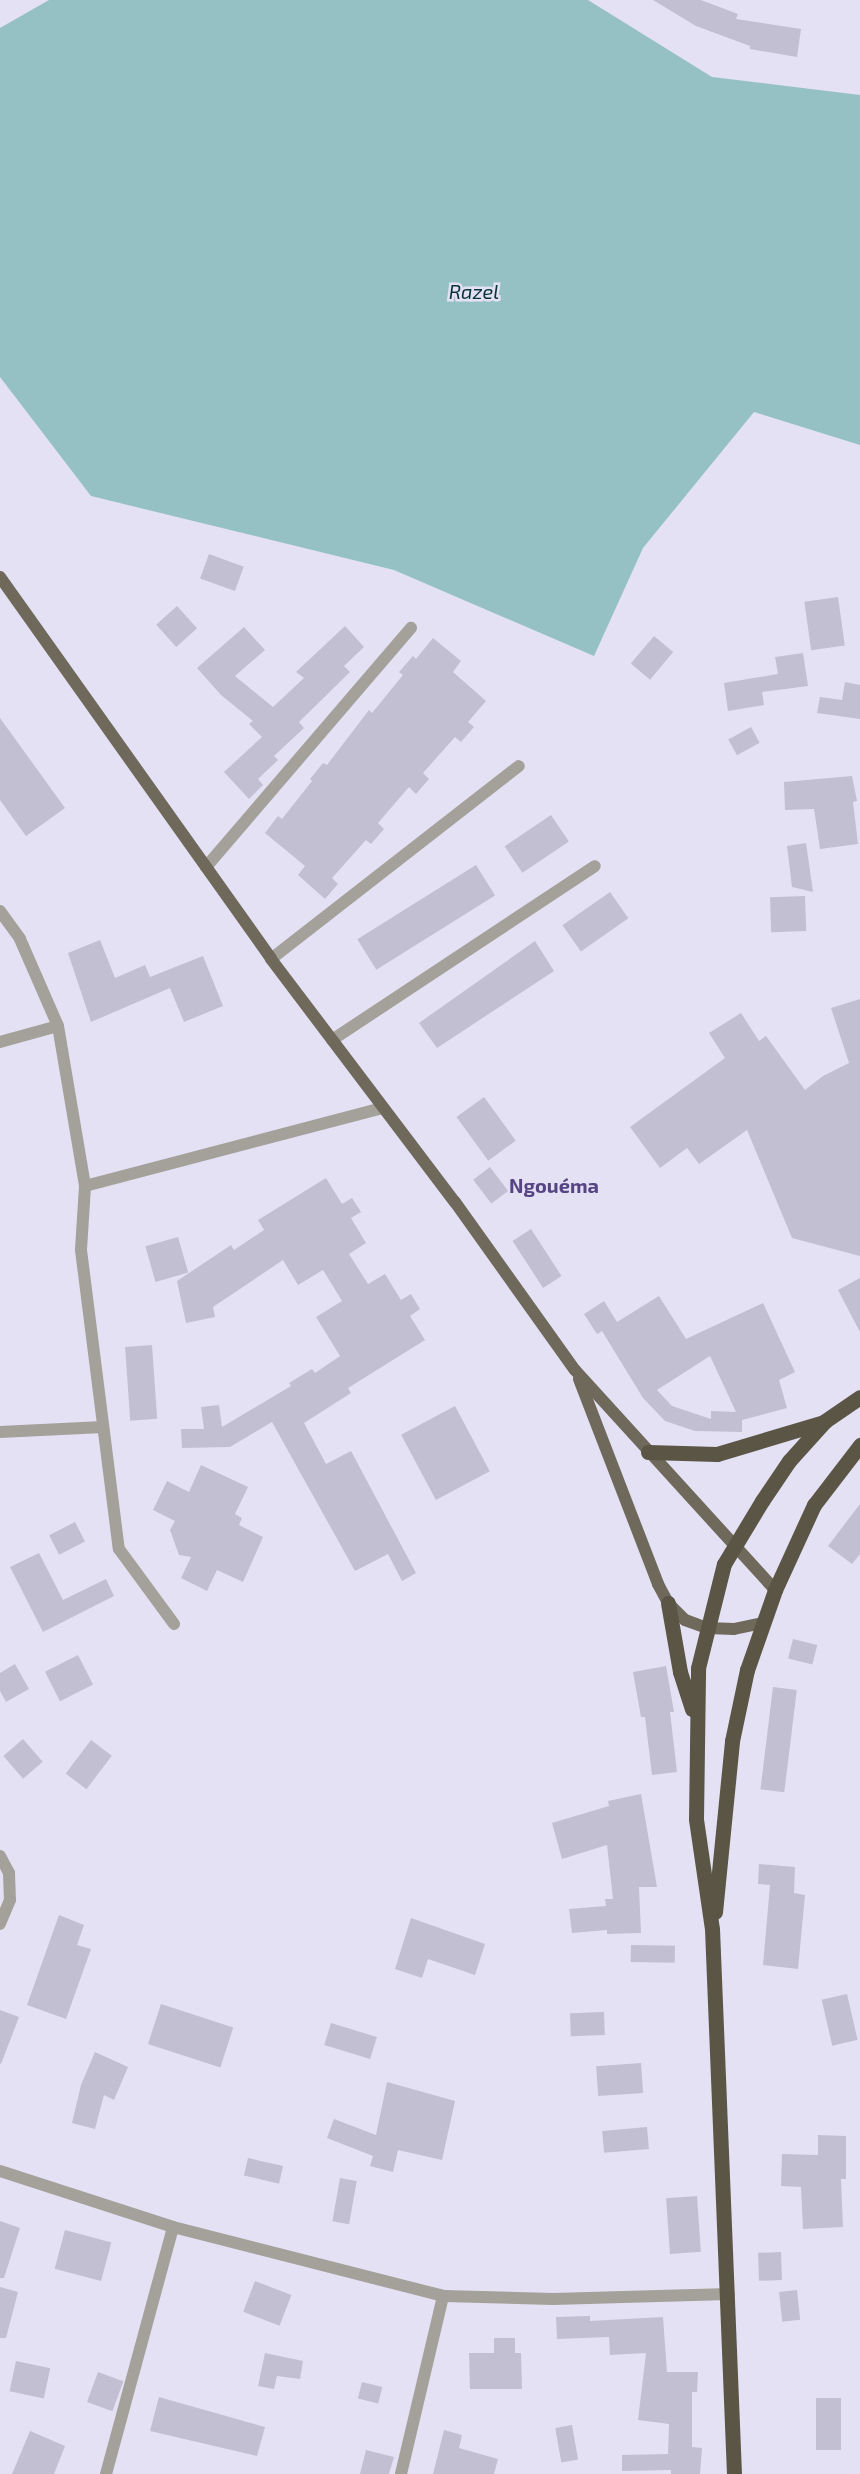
<!DOCTYPE html>
<meta charset="utf-8">
<style>
body{margin:0}
#map{position:relative;width:860px;height:2474px;overflow:hidden;background:#e4e1f5;font-family:"Exo 2",sans-serif}
div>[style]{position:absolute}
[style*='--x']{left:calc(var(--x)*1px);top:calc(var(--y)*1px);width:calc(var(--w)*1px);rotate:calc(var(--a)*1deg)}
.water>*{inset:0;background:#95c1c4}
.building>*{inset:0;background:#c3bfd2;transform-origin:0 0}
.minor>*{height:12px;margin:-6px;padding:0 6px;transform-origin:6px;border-radius:6px;background:#a3a199}
.major>*{height:12px;margin:-6px;padding:0 6px;transform-origin:6px;border-radius:6px;background:#6e695b}
.highway>*{height:15px;margin:-7.5px;padding:0 7.5px;transform-origin:7.5px;border-radius:7.5px;background:#5b5545}
span{translate:-50% -50%;white-space:nowrap;text-align:center;line-height:1.15;-webkit-text-stroke:5px #e4e1f5;paint-order:stroke}
.water-label{font-size:20px;color:#073437;font-style:italic}
.neighbourhood-label{font-size:20px;color:#574482;font-weight:700}
</style>
<div id="map">
<div class="water">
<i style="clip-path:polygon(49px 0,588px 0,712px 77px,860px 95px,860px 445px,754px 412px,643px 548px,594px 656px,394px 570px,91px 496px,0 377px,0 28px)"></i>
</div>
<div class="building">
<i style="clip-path:polygon(653px 0,701px 0,738px 14px,736px 19px,801px 29px,797px 57px,750px 49px,750px 46px,696px 26px)"></i>
<i style="left:209px;top:554px;width:37px;height:26px;rotate:20deg"></i>
<i style="left:838px;top:597px;width:49px;height:34px;rotate:82deg"></i>
<i style="left:177px;top:606px;width:30px;height:28px;rotate:48deg"></i>
<i style="clip-path:polygon(345px 626px,364px 647px,344px 666px,350px 672px,299px 722px,304px 728px,274px 756px,278px 760px,258px 779px,263px 785px,249px 799px,224px 772px,262px 737px,249px 724px,253px 721px,221px 695px,197px 668px,244px 627px,265px 650px,235px 676px,273px 707px,304px 678px,296px 672px)"></i>
<i style="left:654px;top:636px;width:25px;height:36px;rotate:40deg"></i>
<i style="clip-path:polygon(433px 638px,461px 661px,453px 672px,486px 701px,468px 722px,474px 727px,461px 742px,455px 737px,423px 773px,429px 779px,416px 794px,409px 787px,378px 823px,384px 829px,371px 844px,366px 840px,332px 878px,338px 884px,325px 899px,298px 875px,305px 866px,265px 833px,278px 816px,282px 819px,312px 781px,310px 779px,323px 763px,327px 765px,369px 710px,372px 713px,403px 675px,399px 672px,413px 656px,416px 659px)"></i>
<i style="clip-path:polygon(803px 653px,808px 686px,762px 692px,764px 705px,728px 711px,724px 683px,778px 674px,775px 657px)"></i>
<i style="clip-path:polygon(845px 682px,860px 685px,860px 719px,817px 713px,820px 697px,842px 700px)"></i>
<i style="clip-path:polygon(0 718px,65px 808px,26px 836px,0 800px)"></i>
<i style="left:751px;top:727px;width:18px;height:26px;rotate:61deg"></i>
<i style="clip-path:polygon(852px 776px,857px 801px,853px 802px,858px 844px,820px 849px,814px 809px,785px 810px,784px 782px)"></i>
<i style="left:551px;top:815px;width:32px;height:56px;rotate:56deg"></i>
<i style="clip-path:polygon(806px 843px,813px 892px,792px 887px,787px 846px)"></i>
<i style="left:476px;top:865px;width:36px;height:140px;rotate:58deg"></i>
<i style="left:610px;top:892px;width:32px;height:58px;rotate:55deg"></i>
<i style="left:805px;top:896px;width:35px;height:35px;rotate:88deg"></i>
<i style="clip-path:polygon(100px 940px,115px 978px,145px 965px,150px 977px,203px 956px,223px 1006px,184px 1022px,170px 988px,91px 1022px,68px 953px)"></i>
<i style="clip-path:polygon(535px 941px,554px 971px,437px 1048px,419px 1023px)"></i>
<i style="clip-path:polygon(860px 999px,860px 1256px,792px 1238px,747px 1130px,699px 1164px,687px 1148px,660px 1168px,630px 1127px,725px 1058px,709px 1033px,741px 1013px,759px 1041px,766px 1036px,805px 1090px,823px 1076px,849px 1063px,831px 1008px)"></i>
<i style="left:484px;top:1097px;width:54px;height:34px;rotate:54deg"></i>
<i style="left:490px;top:1167px;width:30px;height:21px;rotate:53deg"></i>
<i style="clip-path:polygon(326px 1178px,342px 1204px,352px 1198px,361px 1212px,351px 1218px,366px 1243px,349px 1254px,368px 1284px,385px 1274px,401px 1300px,411px 1294px,420px 1309px,410px 1316px,425px 1340px,348px 1388px,351px 1393px,304px 1423px,326px 1464px,351px 1451px,416px 1573px,402px 1581px,388px 1554px,355px 1571px,272px 1422px,230px 1447px,182px 1448px,181px 1429px,204px 1429px,201px 1407px,219px 1405px,222px 1427px,291px 1386px,289px 1383px,312px 1369px,315px 1373px,340px 1356px,316px 1317px,342px 1301px,323px 1270px,298px 1285px,283px 1260px,213px 1307px,215px 1317px,186px 1323px,177px 1281px,231px 1245px,234px 1250px,264px 1230px,258px 1220px)"></i>
<i style="left:531px;top:1229px;width:56px;height:22px;rotate:57deg"></i>
<i style="left:178px;top:1237px;width:37px;height:34px;rotate:74deg"></i>
<i style="clip-path:polygon(860px 1278px,860px 1332px,838px 1290px)"></i>
<i style="clip-path:polygon(evenodd,659px 1296px,686px 1339px,763px 1303px,795px 1372px,779px 1380px,787px 1408px,742px 1420px,742px 1432px,695px 1431px,665px 1421px,643px 1398px,602px 1331px,597px 1334px,584px 1314px,604px 1301px,617px 1322px,659px 1296px,710px 1356px,736px 1412px,711px 1411px,711px 1419px,672px 1406px,657px 1390px,710px 1356px)"></i>
<i style="left:152px;top:1345px;width:74px;height:27px;rotate:86deg"></i>
<i style="left:455px;top:1406px;width:74px;height:61px;rotate:62deg"></i>
<i style="clip-path:polygon(201px 1465px,248px 1487px,235px 1514px,242px 1518px,239px 1525px,263px 1537px,243px 1582px,217px 1570px,207px 1591px,181px 1578px,191px 1557px,179px 1555px,170px 1530px,175px 1521px,153px 1510px,167px 1481px,189px 1492px)"></i>
<i style="clip-path:polygon(860px 1504px,860px 1554px,852px 1564px,828px 1546px)"></i>
<i style="left:75px;top:1522px;width:22px;height:29px;rotate:63deg"></i>
<i style="clip-path:polygon(39px 1553px,63px 1600px,106px 1579px,114px 1596px,43px 1632px,10px 1567px)"></i>
<i style="left:793px;top:1639px;width:25px;height:20px;rotate:14deg"></i>
<i style="left:78px;top:1655px;width:33px;height:37px;rotate:63deg"></i>
<i style="clip-path:polygon(15px 1664px,29px 1689px,6px 1702px,0 1691px,0 1673px)"></i>
<i style="clip-path:polygon(666px 1666px,674px 1712px,670px 1712px,677px 1772px,652px 1775px,645px 1717px,641px 1717px,633px 1672px)"></i>
<i style="left:773px;top:1687px;width:24px;height:103px;rotate:7deg"></i>
<i style="left:23px;top:1739px;width:30px;height:26px;rotate:49deg"></i>
<i style="left:91px;top:1740px;width:26px;height:42px;rotate:37deg"></i>
<i style="clip-path:polygon(641px 1794px,657px 1887px,639px 1887px,641px 1933px,607px 1934px,607px 1930px,572px 1933px,569px 1909px,606px 1906px,605px 1899px,613px 1899px,607px 1845px,562px 1859px,552px 1823px,609px 1806px,608px 1801px)"></i>
<i style="clip-path:polygon(759px 1864px,795px 1867px,794px 1893px,805px 1895px,798px 1969px,763px 1965px,770px 1885px,758px 1884px)"></i>
<i style="clip-path:polygon(59px 1915px,84px 1925px,77px 1945px,91px 1949px,66px 2019px,27px 2005px)"></i>
<i style="clip-path:polygon(411px 1918px,485px 1944px,475px 1975px,428px 1959px,422px 1978px,395px 1969px)"></i>
<i style="left:631px;top:1945px;width:44px;height:17px;rotate:1deg"></i>
<i style="left:847px;top:1994px;width:47px;height:26px;rotate:77deg"></i>
<i style="left:161px;top:2004px;width:76px;height:42px;rotate:18deg"></i>
<i style="clip-path:polygon(0 2010px,19px 2017px,1px 2064px,0 2063px)"></i>
<i style="left:604px;top:2012px;width:23px;height:34px;rotate:88deg"></i>
<i style="left:331px;top:2023px;width:48px;height:23px;rotate:17deg"></i>
<i style="clip-path:polygon(95px 2052px,128px 2067px,114px 2100px,104px 2095px,95px 2129px,72px 2123px,81px 2085px)"></i>
<i style="left:641px;top:2063px;width:30px;height:45px;rotate:86deg"></i>
<i style="clip-path:polygon(387px 2082px,455px 2101px,442px 2160px,398px 2150px,393px 2172px,370px 2166px,373px 2156px,327px 2138px,334px 2119px,376px 2135px)"></i>
<i style="left:647px;top:2127px;width:22px;height:45px;rotate:85deg"></i>
<i style="clip-path:polygon(818px 2135px,846px 2136px,846px 2179px,841px 2179px,843px 2227px,803px 2229px,801px 2187px,781px 2186px,782px 2154px,818px 2155px)"></i>
<i style="left:248px;top:2158px;width:36px;height:18px;rotate:13deg"></i>
<i style="left:340px;top:2178px;width:17px;height:44px;rotate:10deg"></i>
<i style="left:697px;top:2196px;width:56px;height:31px;rotate:86deg"></i>
<i style="clip-path:polygon(0 2221px,20px 2228px,4px 2278px,0 2278px)"></i>
<i style="left:65px;top:2230px;width:48px;height:40px;rotate:15deg"></i>
<i style="left:781px;top:2252px;width:28px;height:23px;rotate:88deg"></i>
<i style="left:255px;top:2281px;width:39px;height:33px;rotate:21deg"></i>
<i style="clip-path:polygon(0 2287px,18px 2292px,6px 2338px,0 2338px)"></i>
<i style="left:797px;top:2290px;width:30px;height:18px;rotate:84deg"></i>
<i style="clip-path:polygon(590px 2316px,590px 2321px,663px 2317px,667px 2372px,698px 2372px,697px 2392px,692px 2392px,692px 2447px,702px 2448px,700px 2474px,671px 2474px,671px 2470px,622px 2471px,622px 2455px,668px 2454px,669px 2424px,638px 2420px,646px 2353px,610px 2355px,609px 2337px,557px 2339px,556px 2317px)"></i>
<i style="clip-path:polygon(494px 2338px,515px 2338px,515px 2353px,521px 2353px,522px 2389px,470px 2389px,469px 2353px,494px 2353px)"></i>
<i style="clip-path:polygon(265px 2353px,303px 2361px,300px 2379px,277px 2376px,274px 2389px,258px 2386px)"></i>
<i style="left:16px;top:2361px;width:35px;height:31px;rotate:12deg"></i>
<i style="left:98px;top:2372px;width:27px;height:32px;rotate:20deg"></i>
<i style="left:362px;top:2382px;width:21px;height:17px;rotate:14deg"></i>
<i style="clip-path:polygon(159px 2397px,265px 2427px,257px 2456px,150px 2431px)"></i>
<i style="left:816px;top:2398px;width:25px;height:52px"></i>
<i style="left:572px;top:2425px;width:35px;height:17px;rotate:80deg"></i>
<i style="clip-path:polygon(444px 2430px,462px 2435px,459px 2448px,498px 2459px,494px 2474px,433px 2474px)"></i>
<i style="clip-path:polygon(30px 2431px,65px 2446px,54px 2474px,12px 2474px)"></i>
<i style="clip-path:polygon(366px 2450px,394px 2457px,389px 2474px,360px 2474px)"></i>
</div>
<div class="minor">
<i style="--x:206;--y:867;--w:315;--a:-49.4"></i>
<i style="--x:0;--y:911;--w:34;--a:54"></i>
<i style="--x:20;--y:939;--w:95;--a:66.4"></i>
<i style="--x:58;--y:1026;--w:162;--a:80.4"></i>
<i style="--x:85;--y:1186;--w:64;--a:93.6"></i>
<i style="--x:81;--y:1250;--w:301;--a:82.8"></i>
<i style="--x:119;--y:1549;--w:93;--a:53.7"></i>
<i style="--x:271;--y:959;--w:314;--a:-37.9"></i>
<i style="--x:332;--y:1040;--w:315;--a:-33.5"></i>
<i style="--x:0;--y:1042;--w:60;--a:-15.4"></i>
<i style="--x:85;--y:1186;--w:307;--a:-14.7"></i>
<i style="--x:0;--y:1432;--w:103;--a:-2.8"></i>
<i style="--x:0;--y:1856;--w:19;--a:62"></i>
<i style="--x:9;--y:1873;--w:27;--a:88"></i>
<i style="--x:10;--y:1900;--w:26;--a:113"></i>
<i style="--x:0;--y:2171;--w:182;--a:17.9"></i>
<i style="--x:173;--y:2227;--w:279;--a:14.3"></i>
<i style="--x:443;--y:2296;--w:110;--a:1.6"></i>
<i style="--x:553;--y:2299;--w:176;--a:-1.6"></i>
<i style="--x:106;--y:2474;--w:256;--a:-74.8"></i>
<i style="--x:401;--y:2474;--w:183;--a:-76.7"></i>
</div>
<div class="major">
<i style="--x:0;--y:577;--w:468;--a:54.6"></i>
<i style="--x:271;--y:959;--w:305;--a:52.9"></i>
<i style="--x:455;--y:1202;--w:206;--a:54.5"></i>
<i style="--x:575;--y:1370;--w:297;--a:47.7"></i>
<i style="--x:579;--y:1379;--w:220;--a:68.9"></i>
<i style="--x:658;--y:1584;--w:21;--a:62"></i>
<i style="--x:668;--y:1603;--w:24;--a:45"></i>
<i style="--x:685;--y:1620;--w:23;--a:20"></i>
<i style="--x:707;--y:1628;--w:27;--a:2"></i>
<i style="--x:734;--y:1629;--w:30;--a:-12"></i>
</div>
<div class="highway">
<i style="--x:648;--y:1452;--w:69;--a:1.7"></i>
<i style="--x:717;--y:1454;--w:112;--a:-16.7"></i>
<i style="--x:668;--y:1603;--w:70;--a:80.1"></i>
<i style="--x:680;--y:1672;--w:39;--a:72"></i>
<i style="--x:715;--y:1912;--w:172;--a:-84.3"></i>
<i style="--x:732;--y:1741;--w:73;--a:-78.1"></i>
<i style="--x:747;--y:1670;--w:85;--a:-70.7"></i>
<i style="--x:775;--y:1590;--w:94;--a:-65.4"></i>
<i style="--x:814;--y:1505;--w:76;--a:-52.5"></i>
<i style="--x:734;--y:2474;--w:545;--a:-92.31"></i>
<i style="--x:712;--y:1929;--w:111;--a:-98.3"></i>
<i style="--x:696;--y:1819;--w:151;--a:-89.2"></i>
<i style="--x:698;--y:1668;--w:107;--a:-76"></i>
<i style="--x:724;--y:1564;--w:74;--a:-58.9"></i>
<i style="--x:762;--y:1501;--w:48;--a:-56"></i>
<i style="--x:789;--y:1461;--w:54;--a:-48"></i>
<i style="--x:825;--y:1421;--w:42;--a:-34.4"></i>
</div>
<div class="water-label">
<span style="left:474px;top:291px">Razel</span>
</div>
<div class="neighbourhood-label">
<span style="left:554px;top:1185px">Ngouéma</span>
</div>
</div>
